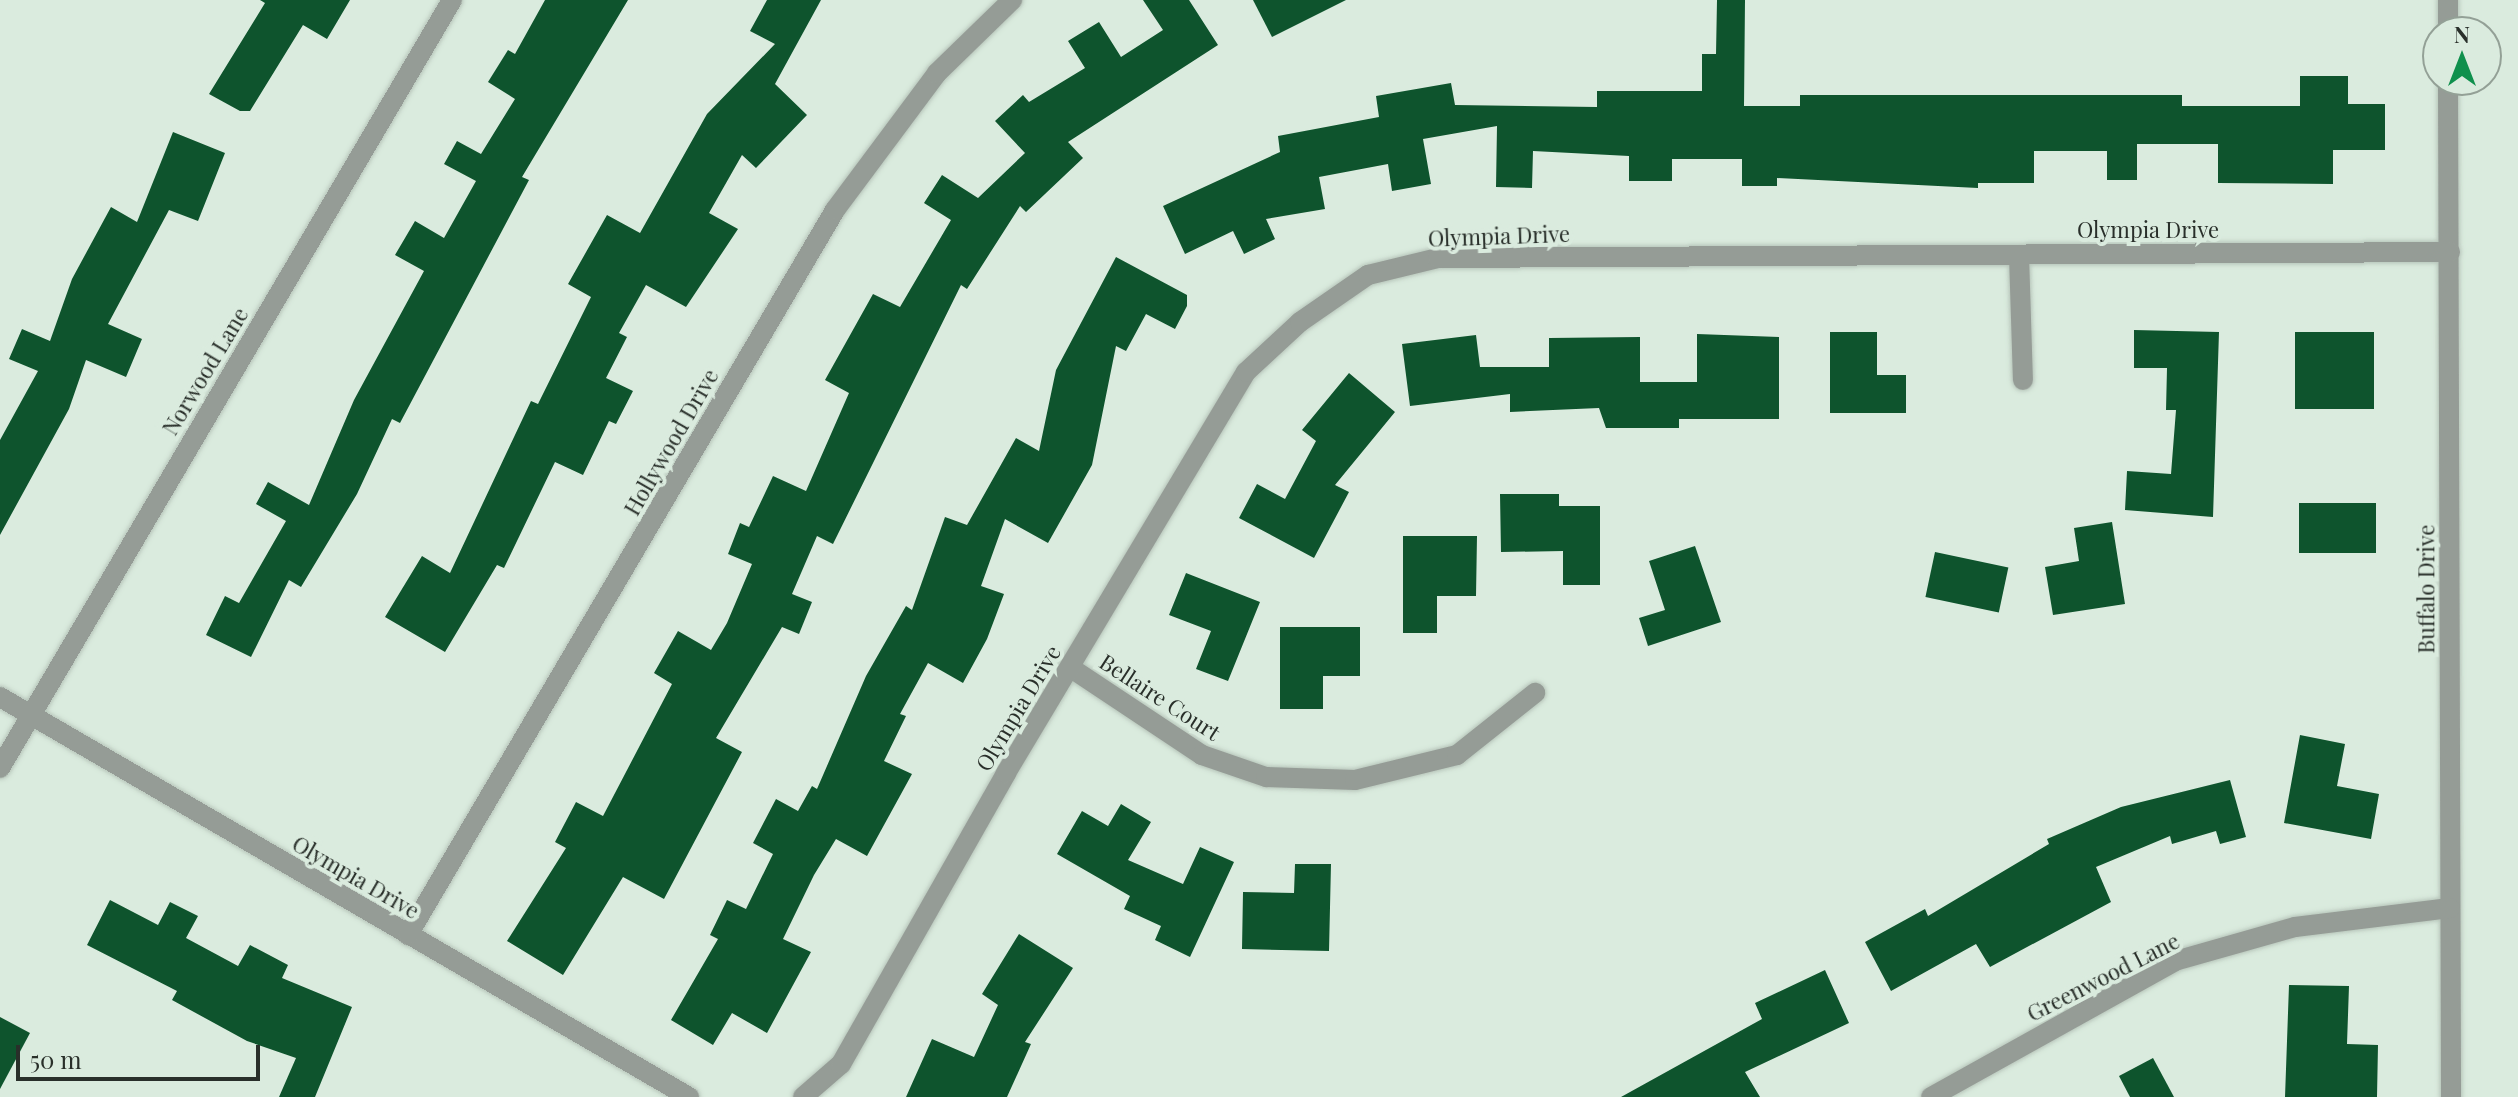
<!DOCTYPE html>
<style>
body{margin:0}
#map{position:relative;width:2518px;height:1097px;overflow:hidden;background:#daebde;font-family:"Playfair Display",serif}
div>[style]{position:absolute}
[style*='--x']{left:calc(var(--x)*1px);top:calc(var(--y)*1px);width:calc(var(--w)*1px);rotate:calc(var(--a)*1deg)}
.building>*{inset:0;background:#0e542d;transform-origin:0 0}
.roads{filter:drop-shadow(0 0 2px #b7c5ba) drop-shadow(0 0 2px #b7c5ba)}
.minor>*{height:20px;margin:-10px;padding:0 10px;transform-origin:10px;border-radius:10px;background:#959c96}
.tertiary>*{height:20px;margin:-10px;padding:0 10px;transform-origin:10px;border-radius:10px;background:#959c96}
span{translate:-50% -50%;white-space:nowrap;text-align:center;line-height:1.15;-webkit-text-stroke:8px #daebde;paint-order:stroke}
.street-label{font-size:22px;color:#292f2a}
.north{position:absolute;left:2422px;top:16px;width:80px;height:80px;box-sizing:border-box;background:#daebde;border:2px solid #93a096;border-radius:50%;rotate:0deg;font-size:22px;font-weight:700;line-height:32px;text-align:center;color:#292f2a}
.north::after{content:'';display:block;margin:auto;width:28px;height:36px;background:#0f904d;clip-path:polygon(50% 0,100% 100%,50% 72%,0 100%)}
.scale{position:absolute;left:16px;top:1045px;width:244px;height:36px;box-sizing:border-box;border:4px solid #292f2a;border-top:0;padding-left:10px;font-size:24px;line-height:28px;white-space:nowrap;color:#292f2a;-webkit-text-stroke:6px #daebde;paint-order:stroke}
</style>
<div id="map">
<div class="building">
<i style="clip-path:polygon(260px 0,350px 0,327px 39px,303px 25px,250px 111px,240px 111px,209px 94px,265px 3px)"></i>
<i style="clip-path:polygon(545px 0,628px 0,522px 177px,529px 180px,400px 423px,392px 419px,357px 494px,301px 587px,289px 580px,251px 657px,206px 635px,225px 596px,239px 603px,286px 521px,256px 504px,268px 482px,309px 505px,354px 400px,424px 271px,395px 255px,415px 221px,444px 238px,476px 181px,444px 164px,457px 141px,481px 154px,515px 99px,488px 82px,508px 50px,515px 54px)"></i>
<i style="clip-path:polygon(767px 0,821px 0,775px 84px,807px 115px,756px 168px,742px 155px,709px 213px,738px 229px,686px 307px,646px 285px,619px 333px,627px 337px,606px 378px,633px 391px,616px 424px,609px 421px,583px 475px,555px 462px,504px 568px,497px 565px,445px 652px,385px 617px,422px 556px,450px 573px,531px 401px,538px 404px,591px 297px,568px 284px,607px 215px,640px 233px,707px 114px,775px 44px,750px 31px)"></i>
<i style="clip-path:polygon(1143px 0,1189px 0,1218px 45px,1068px 142px,1083px 158px,1026px 212px,1020px 206px,967px 289px,961px 285px,833px 544px,817px 536px,792px 594px,812px 602px,799px 634px,782px 627px,716px 738px,742px 752px,664px 899px,623px 877px,563px 975px,507px 941px,566px 848px,555px 842px,576px 802px,603px 816px,672px 684px,654px 673px,678px 631px,711px 650px,727px 623px,752px 564px,728px 554px,740px 523px,749px 527px,773px 476px,806px 491px,849px 393px,825px 380px,873px 294px,900px 307px,951px 220px,924px 203px,942px 175px,978px 198px,1025px 153px,995px 121px,1023px 95px,1029px 102px,1085px 68px,1068px 41px,1099px 22px,1121px 57px,1163px 30px)"></i>
<i style="clip-path:polygon(1253px 0,1346px 0,1272px 37px)"></i>
<i style="clip-path:polygon(1717px 0,1745px 0,1744px 106px,1800px 106px,1800px 95px,2182px 95px,2182px 106px,2300px 106px,2300px 76px,2348px 76px,2348px 104px,2385px 104px,2385px 150px,2333px 150px,2333px 184px,2218px 183px,2218px 144px,2137px 144px,2137px 180px,2107px 180px,2107px 151px,2034px 151px,2034px 183px,1978px 183px,1978px 188px,1777px 178px,1777px 186px,1742px 186px,1742px 159px,1672px 159px,1672px 181px,1629px 181px,1629px 156px,1533px 151px,1532px 188px,1496px 187px,1497px 126px,1423px 139px,1431px 184px,1392px 191px,1388px 164px,1319px 177px,1325px 209px,1266px 219px,1275px 239px,1244px 254px,1233px 231px,1185px 254px,1163px 206px,1280px 152px,1278px 136px,1379px 117px,1376px 96px,1451px 83px,1455px 105px,1597px 107px,1597px 91px,1702px 91px,1702px 54px,1716px 54px)"></i>
<i style="clip-path:polygon(173px 132px,225px 153px,198px 221px,169px 210px,108px 324px,142px 339px,126px 377px,86px 360px,69px 409px,0 535px,0 440px,38px 371px,9px 359px,22px 329px,50px 341px,72px 279px,111px 207px,137px 222px)"></i>
<i style="clip-path:polygon(1116px 257px,1187px 295px,1187px 306px,1175px 329px,1146px 314px,1126px 351px,1116px 346px,1092px 465px,1048px 543px,1005px 519px,981px 586px,1004px 594px,987px 639px,963px 683px,928px 663px,900px 714px,906px 716px,884px 761px,912px 774px,867px 856px,836px 839px,814px 875px,783px 939px,811px 952px,767px 1033px,732px 1013px,713px 1045px,671px 1020px,718px 939px,710px 935px,727px 900px,746px 909px,773px 854px,753px 843px,776px 799px,798px 811px,812px 786px,817px 789px,866px 676px,906px 606px,912px 610px,945px 517px,967px 525px,1016px 438px,1039px 451px,1056px 370px)"></i>
<i style="clip-path:polygon(2134px 330px,2219px 332px,2213px 517px,2125px 510px,2127px 471px,2171px 474px,2176px 410px,2166px 410px,2167px 368px,2134px 368px)"></i>
<i style="clip-path:polygon(1830px 332px,1877px 332px,1877px 375px,1906px 375px,1906px 413px,1830px 413px)"></i>
<i style="left:2295px;top:332px;width:79px;height:77px"></i>
<i style="clip-path:polygon(1697px 334px,1779px 337px,1779px 419px,1679px 419px,1679px 428px,1606px 428px,1599px 408px,1510px 412px,1510px 394px,1410px 406px,1402px 344px,1476px 335px,1480px 367px,1549px 367px,1549px 338px,1640px 337px,1640px 382px,1697px 382px)"></i>
<i style="clip-path:polygon(1349px 373px,1395px 412px,1335px 485px,1349px 492px,1314px 558px,1239px 518px,1257px 484px,1285px 499px,1316px 441px,1302px 430px)"></i>
<i style="clip-path:polygon(1500px 494px,1559px 494px,1559px 506px,1600px 506px,1600px 585px,1563px 585px,1563px 551px,1501px 552px)"></i>
<i style="left:2299px;top:503px;width:77px;height:50px"></i>
<i style="clip-path:polygon(2112px 522px,2125px 604px,2053px 615px,2045px 567px,2079px 561px,2074px 528px)"></i>
<i style="clip-path:polygon(1403px 536px,1477px 536px,1476px 596px,1437px 596px,1437px 633px,1403px 633px)"></i>
<i style="clip-path:polygon(1695px 546px,1721px 622px,1648px 646px,1639px 618px,1665px 610px,1649px 561px)"></i>
<i style="left:1935px;top:552px;width:75px;height:46px;rotate:12deg"></i>
<i style="clip-path:polygon(1186px 573px,1260px 602px,1228px 681px,1196px 669px,1211px 631px,1169px 615px)"></i>
<i style="clip-path:polygon(1280px 627px,1360px 627px,1360px 676px,1323px 676px,1323px 709px,1280px 709px)"></i>
<i style="clip-path:polygon(2300px 735px,2345px 744px,2337px 786px,2379px 794px,2371px 839px,2284px 823px)"></i>
<i style="clip-path:polygon(2230px 780px,2246px 837px,2220px 844px,2216px 831px,2172px 844px,2170px 836px,2096px 867px,2111px 902px,1990px 967px,1976px 944px,1891px 991px,1865px 942px,1925px 909px,1928px 916px,2049px 844px,2047px 839px,2121px 807px)"></i>
<i style="clip-path:polygon(1121px 804px,1151px 822px,1128px 860px,1183px 884px,1200px 847px,1234px 862px,1190px 957px,1155px 940px,1161px 926px,1124px 909px,1130px 896px,1057px 854px,1082px 811px,1108px 826px)"></i>
<i style="clip-path:polygon(1295px 864px,1331px 864px,1329px 951px,1242px 949px,1243px 892px,1294px 893px)"></i>
<i style="clip-path:polygon(110px 900px,158px 925px,170px 902px,198px 916px,186px 938px,238px 966px,250px 945px,288px 965px,282px 978px,352px 1007px,315px 1097px,279px 1097px,296px 1058px,247px 1041px,172px 1000px,177px 991px,87px 945px)"></i>
<i style="clip-path:polygon(1019px 934px,1073px 968px,1025px 1042px,1031px 1044px,1007px 1097px,906px 1097px,932px 1039px,974px 1057px,998px 1005px,982px 994px)"></i>
<i style="clip-path:polygon(1825px 970px,1849px 1023px,1745px 1072px,1760px 1097px,1621px 1097px,1762px 1019px,1755px 1003px)"></i>
<i style="clip-path:polygon(2289px 985px,2349px 986px,2347px 1044px,2378px 1045px,2377px 1097px,2285px 1097px)"></i>
<i style="clip-path:polygon(0 1017px,30px 1033px,0 1089px)"></i>
<i style="clip-path:polygon(2153px 1058px,2174px 1097px,2130px 1097px,2119px 1076px)"></i>
</div>
<div class="roads">
<div class="minor">
<i style="--x:2448;--y:0;--w:32;--a:90"></i>
<i style="--x:2448;--y:80;--w:1017;--a:89.83"></i>
<i style="--x:2019;--y:255;--w:125;--a:88.2"></i>
<i style="--x:1071;--y:668;--w:157;--a:33.6"></i>
<i style="--x:1202;--y:755;--w:68;--a:19"></i>
<i style="--x:1266;--y:777;--w:89;--a:1.9"></i>
<i style="--x:1355;--y:780;--w:105;--a:-13.8"></i>
<i style="--x:1457;--y:755;--w:100;--a:-38.5"></i>
<i style="--x:0;--y:697;--w:797;--a:30.14"></i>
<i style="--x:408;--y:935;--w:841;--a:-59.5"></i>
<i style="--x:835;--y:210;--w:171;--a:-53.3"></i>
<i style="--x:937;--y:73;--w:105;--a:-44.2"></i>
<i style="--x:803;--y:1097;--w:50;--a:-41"></i>
<i style="--x:841;--y:1064;--w:335;--a:-60.4"></i>
<i style="--x:1006;--y:773;--w:467;--a:-59.1"></i>
<i style="--x:1246;--y:372;--w:74;--a:-42.8"></i>
<i style="--x:1300;--y:322;--w:83;--a:-34.7"></i>
<i style="--x:1368;--y:275;--w:72;--a:-13.7"></i>
<i style="--x:1438;--y:258;--w:1012;--a:-0.34"></i>
<i style="--x:1931;--y:1097;--w:279;--a:-29.1"></i>
<i style="--x:2175;--y:961;--w:125;--a:-15.8"></i>
<i style="--x:2295;--y:927;--w:156;--a:-7"></i>
</div>
<div class="tertiary">
<i style="--x:0;--y:768;--w:891;--a:-59.52"></i>
</div>
</div>
<div class="street-label">
<span style="left:2148px;top:230px">Olympia Drive</span>
<span style="left:1499px;top:236px;rotate:-2deg">Olympia Drive</span>
<span style="left:205px;top:371px;rotate:-59deg">Norwood Lane</span>
<span style="left:671px;top:442px;rotate:-60deg">Hollywood Drive</span>
<span style="left:2426px;top:589px;rotate:-90deg">Buffalo Drive</span>
<span style="left:1160px;top:697px;rotate:33deg">Bellaire Court</span>
<span style="left:1018px;top:708px;rotate:-59deg">Olympia Drive</span>
<span style="left:356px;top:877px;rotate:30deg">Olympia Drive</span>
<span style="left:2103px;top:977px;rotate:-27deg">Greenwood Lane</span>
</div>
<div class="north">N</div>
<div class="scale">50 m</div>
</div>
